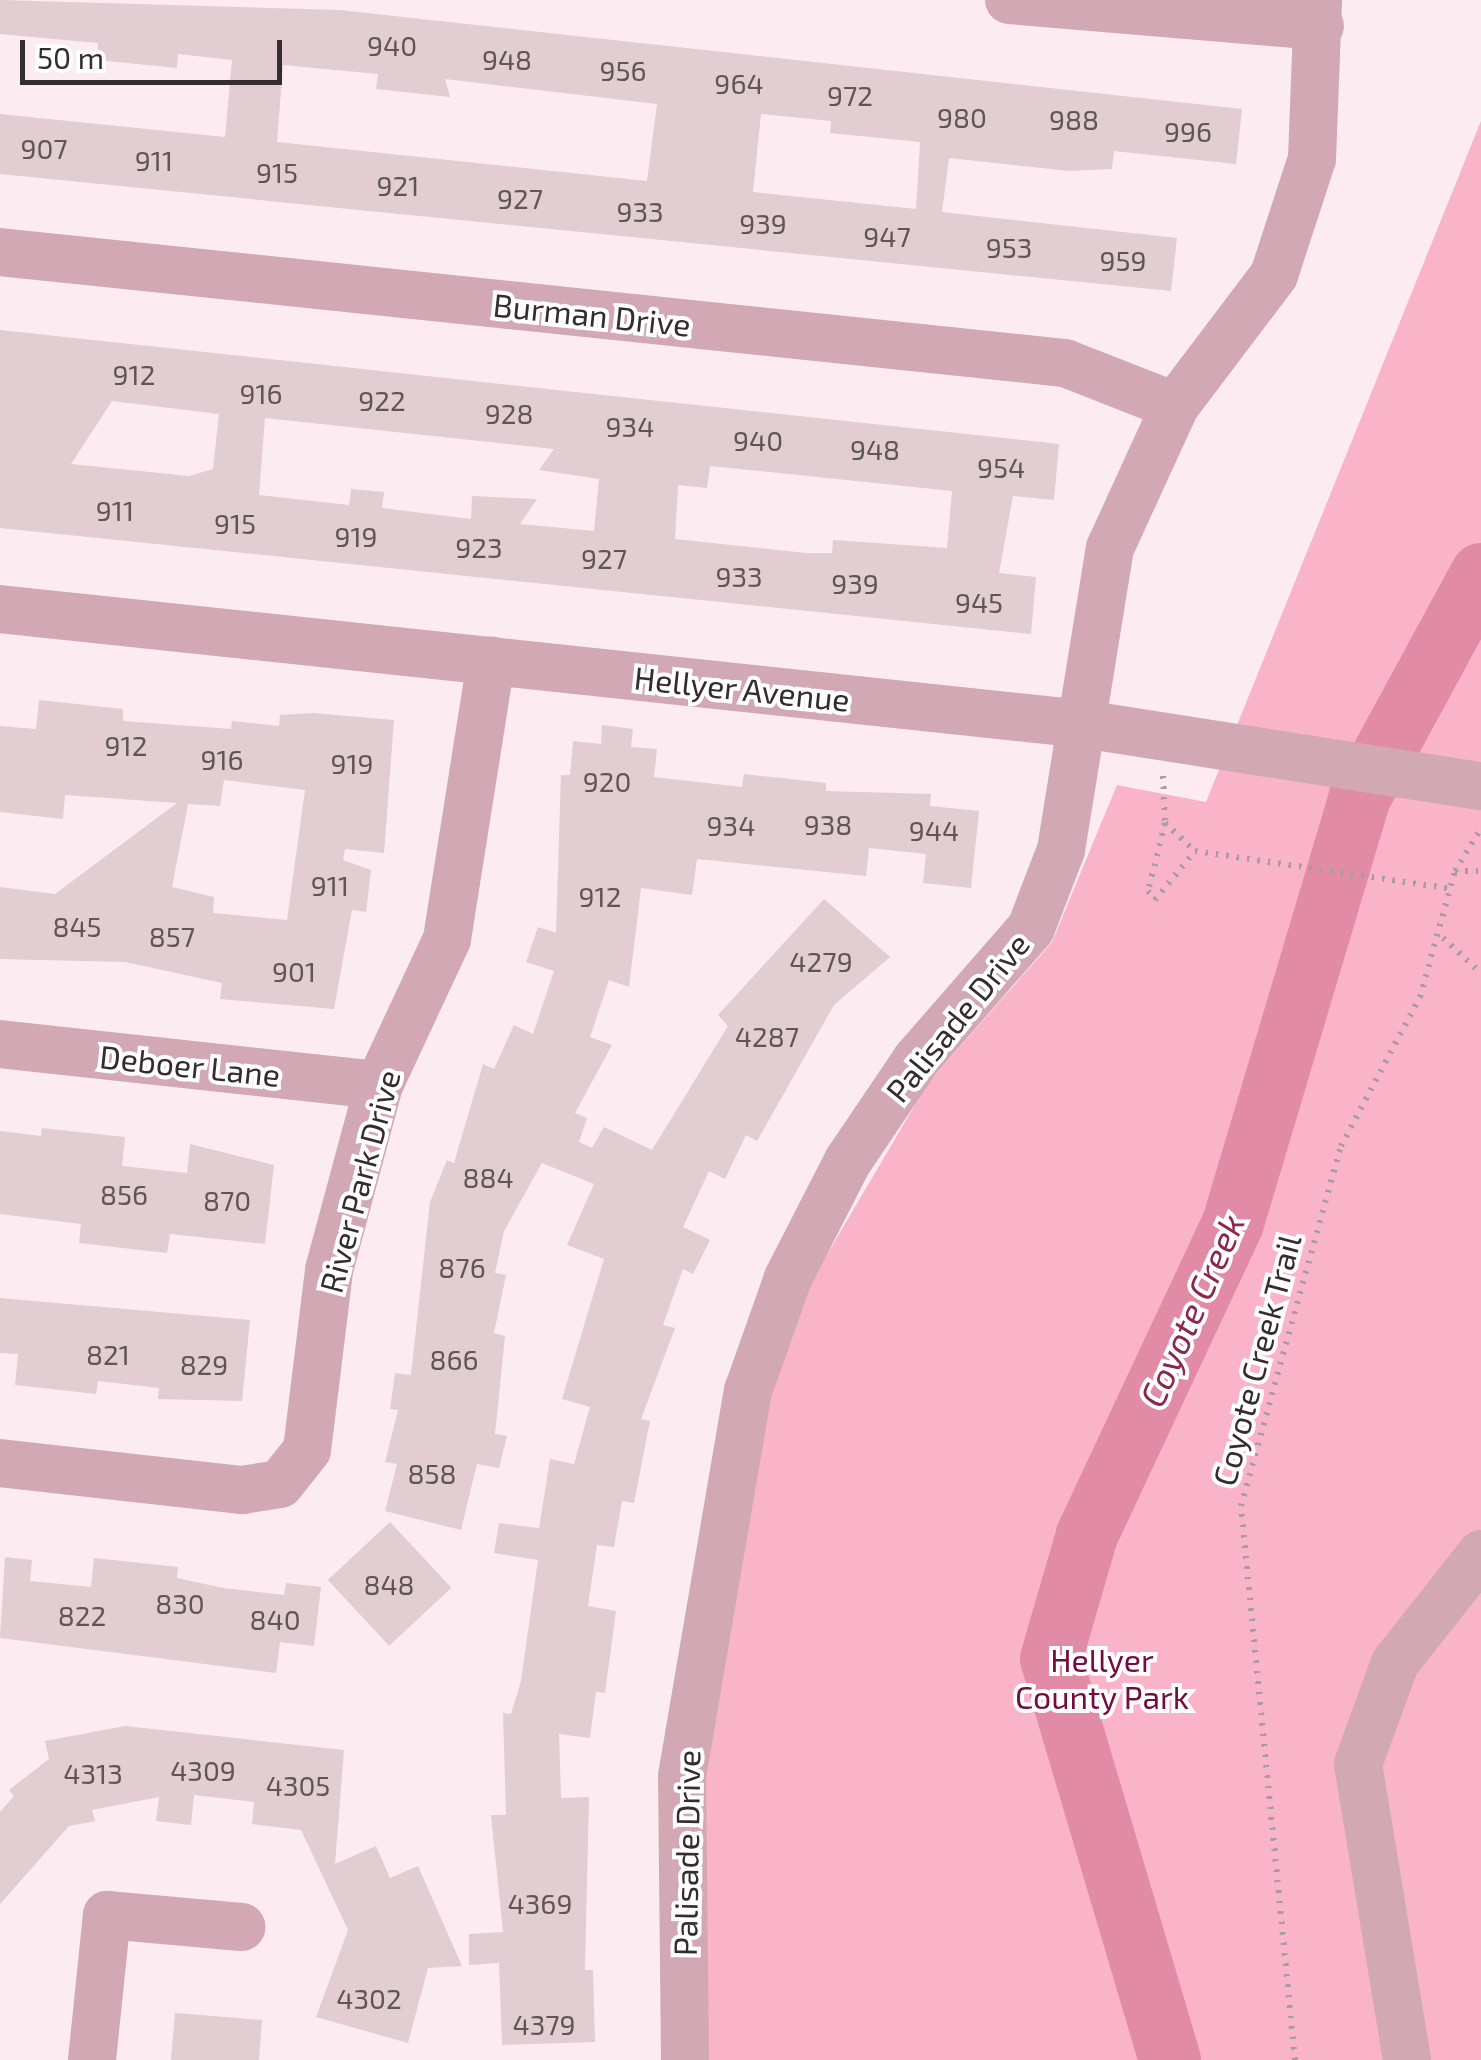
<!DOCTYPE html>
<style>
body{margin:0}
#map{position:relative;width:1481px;height:2060px;overflow:hidden;background:#fcebf0;font-family:"Exo 2",sans-serif}
div>[style]{position:absolute}
[style*='--x']{left:calc(var(--x)*1px);top:calc(var(--y)*1px);width:calc(var(--w)*1px);rotate:calc(var(--a)*1deg)}
.green>*{inset:0;background:#fab4c9}
.river>*{height:62px;margin:-31px;padding:0 31px;transform-origin:31px;border-radius:31px;background:#e28ba7}
.building>*{inset:0;background:#e1cdd2;transform-origin:0 0}
.path>*{height:6px;margin-top:-3px;transform-origin:0;background:repeating-linear-gradient(90deg,#a99c9f 0 2.5px,transparent 0 10.5px)}
.minor>*{height:48px;margin:-24px;padding:0 24px;transform-origin:24px;border-radius:24px;background:#d1a8b4}
span{translate:-50% -50%;white-space:nowrap;text-align:center;line-height:1.15;-webkit-text-stroke:8px #fefefe;paint-order:stroke}
.number-label{font-size:28px;color:#5f5457}
.number-label span{-webkit-text-stroke-width:0}
.street-label{font-size:32px;color:#342c2e}
.park-label{font-size:32px;color:#760c3e}
.water-label{font-size:35px;color:#8c2650;font-style:italic}
.scale{position:absolute;left:20px;top:40px;width:262px;height:45px;box-sizing:border-box;border:5px solid #342c2e;border-top:0;padding-left:12px;font-size:30px;line-height:35px;white-space:nowrap;color:#342c2e;-webkit-text-stroke:8px #fefefe;paint-order:stroke}
</style>
<div id="map">
<div class="green">
<i style="clip-path:polygon(1481px 121px,1481px 2060px,707px 2060px,703px 1780px,770px 1396px,809px 1285px,928px 1083px,1052px 942px,1117px 785px,1206px 802px)"></i>
</div>
<div class="river">
<i style="--x:1170;--y:2060;--w:418;--a:-106.5"></i>
<i style="--x:1051;--y:1659;--w:129;--a:-73.8"></i>
<i style="--x:1087;--y:1535;--w:344;--a:-64.9"></i>
<i style="--x:1233;--y:1223;--w:442;--a:-73.4"></i>
<i style="--x:1359;--y:799;--w:256;--a:-61.5"></i>
</div>
<div class="building">
<i style="clip-path:polygon(evenodd,0 0,340px 10px,1242px 109px,1236px 164px,1114px 151px,1112px 169px,1069px 171px,949px 158px,942px 212px,1177px 238px,1171px 291px,0 174px,0 114px,225px 137px,232px 60px,178px 54px,177px 68px,97px 60px,98px 43px,0 34px,0 0,283px 65px,378px 74px,376px 89px,450px 97px,445px 79px,657px 104px,647px 181px,277px 142px,283px 65px,0 0,761px 114px,831px 121px,830px 133px,920px 142px,916px 209px,753px 192px,761px 114px)"></i>
<i style="clip-path:polygon(evenodd,0 330px,1059px 444px,1054px 500px,1013px 496px,999px 573px,1036px 577px,1031px 634px,0 528px,0 330px,112px 401px,219px 414px,213px 469px,189px 476px,71px 464px,112px 401px,0 330px,265px 418px,554px 449px,539px 470px,599px 479px,594px 531px,520px 524px,537px 499px,472px 496px,471px 519px,382px 508px,384px 492px,351px 489px,349px 505px,259px 495px,265px 418px,0 330px,710px 466px,952px 491px,947px 548px,833px 540px,832px 553px,806px 553px,675px 539px,678px 485px,707px 488px,710px 466px)"></i>
<i style="clip-path:polygon(evenodd,39px 700px,123px 709px,123px 721px,231px 729px,232px 721px,279px 726px,280px 715px,313px 713px,394px 720px,384px 853px,345px 849px,343px 860px,371px 870px,366px 912px,352px 910px,334px 1009px,220px 999px,222px 983px,125px 962px,0 959px,0 887px,55px 894px,177px 803px,65px 795px,63px 819px,0 812px,0 726px,36px 729px,39px 700px,224px 780px,305px 790px,287px 920px,213px 913px,214px 897px,172px 887px,188px 804px,220px 806px,224px 780px)"></i>
<i style="clip-path:polygon(602px 725px,633px 729px,631px 747px,657px 749px,654px 777px,742px 787px,744px 774px,781px 778px,826px 783px,826px 791px,931px 794px,930px 806px,979px 811px,971px 888px,923px 883px,926px 854px,869px 848px,866px 876px,697px 859px,692px 895px,641px 888px,629px 987px,609px 980px,590px 1037px,612px 1045px,575px 1113px,587px 1118px,579px 1142px,592px 1148px,604px 1127px,652px 1150px,728px 1026px,718px 1015px,824px 899px,890px 957px,834px 1005px,757px 1141px,746px 1135px,725px 1179px,709px 1171px,683px 1227px,710px 1240px,693px 1274px,683px 1269px,663px 1325px,675px 1328px,641px 1419px,650px 1421px,634px 1503px,622px 1501px,614px 1547px,597px 1545px,588px 1606px,616px 1611px,605px 1693px,596px 1692px,590px 1738px,559px 1734px,561px 1798px,589px 1797px,585px 1970px,593px 1970px,595px 2042px,502px 2045px,499px 1963px,469px 1965px,469px 1934px,503px 1932px,491px 1815px,506px 1815px,503px 1713px,511px 1714px,521px 1681px,538px 1560px,494px 1553px,499px 1523px,539px 1528px,550px 1459px,574px 1464px,590px 1407px,562px 1399px,604px 1259px,567px 1245px,594px 1184px,542px 1163px,504px 1231px,495px 1273px,506px 1275px,494px 1333px,505px 1336px,495px 1434px,507px 1436px,499px 1468px,477px 1464px,461px 1530px,385px 1511px,397px 1464px,385px 1462px,398px 1410px,390px 1409px,395px 1373px,411px 1375px,430px 1202px,447px 1160px,454px 1163px,483px 1064px,494px 1069px,514px 1025px,533px 1034px,554px 971px,526px 962px,538px 927px,556px 933px,561px 775px,570px 775px,573px 741px,601px 744px)"></i>
<i style="clip-path:polygon(42px 1128px,125px 1137px,122px 1166px,187px 1173px,190px 1144px,274px 1165px,265px 1244px,170px 1234px,167px 1253px,79px 1243px,81px 1224px,0 1214px,0 1131px,41px 1136px)"></i>
<i style="clip-path:polygon(0 1298px,250px 1320px,242px 1401px,158px 1399px,159px 1388px,98px 1381px,96px 1394px,15px 1385px,18px 1354px,0 1353px)"></i>
<i style="left:390px;top:1522px;width:90px;height:85px;rotate:47deg"></i>
<i style="clip-path:polygon(5px 1557px,32px 1560px,30px 1581px,91px 1587px,94px 1558px,178px 1567px,177px 1578px,223px 1588px,284px 1595px,286px 1583px,321px 1587px,314px 1646px,280px 1642px,276px 1673px,0 1638px)"></i>
<i style="clip-path:polygon(125px 1726px,344px 1750px,335px 1864px,376px 1846px,390px 1878px,418px 1866px,462px 1966px,428px 1968px,408px 2043px,316px 2017px,348px 1930px,301px 1830px,252px 1824px,254px 1802px,194px 1795px,191px 1825px,156px 1821px,159px 1797px,92px 1810px,95px 1821px,69px 1826px,0 1904px,0 1812px,14px 1796px,9px 1790px,49px 1759px,45px 1741px)"></i>
<i style="clip-path:polygon(175px 2013px,262px 2020px,259px 2060px,171px 2060px)"></i>
</div>
<div class="path">
<i style="--x:1163;--y:776;--w:47;--a:87.6"></i>
<i style="--x:1165;--y:823;--w:70;--a:104"></i>
<i style="--x:1148;--y:891;--w:11;--a:52"></i>
<i style="--x:1155;--y:900;--w:63;--a:-50.8"></i>
<i style="--x:1195;--y:851;--w:259;--a:8.4"></i>
<i style="--x:1165;--y:823;--w:41;--a:43"></i>
<i style="--x:1455;--y:871;--w:26;--a:0"></i>
<i style="--x:1443;--y:938;--w:52;--a:42.6"></i>
<i style="--x:1295;--y:2060;--w:557;--a:-95.57"></i>
<i style="--x:1241;--y:1506;--w:374;--a:-74.5"></i>
<i style="--x:1341;--y:1146;--w:169;--a:-62.1"></i>
<i style="--x:1420;--y:997;--w:131;--a:-74.5"></i>
<i style="--x:1455;--y:871;--w:50;--a:-58.8"></i>
</div>
<div class="minor">
<i style="--x:1009;--y:0;--w:312;--a:4.8"></i>
<i style="--x:0;--y:252;--w:1071;--a:5.95"></i>
<i style="--x:1065;--y:363;--w:118;--a:21.4"></i>
<i style="--x:0;--y:609;--w:1089;--a:6.06"></i>
<i style="--x:1083;--y:724;--w:403;--a:8.9"></i>
<i style="--x:0;--y:1044;--w:381;--a:6.2"></i>
<i style="--x:0;--y:1463;--w:244;--a:6.4"></i>
<i style="--x:242;--y:1490;--w:38;--a:-9"></i>
<i style="--x:280;--y:1484;--w:43;--a:-51.5"></i>
<i style="--x:307;--y:1450;--w:181;--a:-83"></i>
<i style="--x:329;--y:1270;--w:192;--a:-74.9"></i>
<i style="--x:379;--y:1085;--w:161;--a:-65"></i>
<i style="--x:447;--y:939;--w:282;--a:-81"></i>
<i style="--x:92;--y:2060;--w:146;--a:-84.1"></i>
<i style="--x:107;--y:1915;--w:135;--a:5.1"></i>
<i style="--x:685;--y:2060;--w:284;--a:-90.6"></i>
<i style="--x:682;--y:1776;--w:391;--a:-80.3"></i>
<i style="--x:748;--y:1391;--w:120;--a:-70.5"></i>
<i style="--x:788;--y:1278;--w:131;--a:-62.9"></i>
<i style="--x:848;--y:1161;--w:122;--a:-56"></i>
<i style="--x:916;--y:1060;--w:175;--a:-48.9"></i>
<i style="--x:1031;--y:928;--w:84;--a:-69"></i>
<i style="--x:1061;--y:850;--w:306;--a:-80.8"></i>
<i style="--x:1110;--y:548;--w:156;--a:-65.4"></i>
<i style="--x:1175;--y:406;--w:164;--a:-52.9"></i>
<i style="--x:1274;--y:275;--w:122;--a:-71.9"></i>
<i style="--x:1312;--y:159;--w:159;--a:-87.8"></i>
<i style="--x:1407;--y:2060;--w:300;--a:-99.4"></i>
<i style="--x:1358;--y:1764;--w:108;--a:-69.9"></i>
<i style="--x:1395;--y:1663;--w:139;--a:-51.7"></i>
</div>
<div class="number-label">
<span style="left:392px;top:45px">940</span>
<span style="left:507px;top:59px">948</span>
<span style="left:623px;top:70px">956</span>
<span style="left:739px;top:83px">964</span>
<span style="left:850px;top:95px">972</span>
<span style="left:962px;top:117px">980</span>
<span style="left:1074px;top:119px">988</span>
<span style="left:1188px;top:131px">996</span>
<span style="left:44px;top:148px">907</span>
<span style="left:154px;top:160px">911</span>
<span style="left:277px;top:172px">915</span>
<span style="left:398px;top:185px">921</span>
<span style="left:520px;top:198px">927</span>
<span style="left:640px;top:211px">933</span>
<span style="left:763px;top:223px">939</span>
<span style="left:887px;top:236px">947</span>
<span style="left:1009px;top:247px">953</span>
<span style="left:1123px;top:260px">959</span>
<span style="left:134px;top:374px">912</span>
<span style="left:261px;top:393px">916</span>
<span style="left:382px;top:400px">922</span>
<span style="left:509px;top:413px">928</span>
<span style="left:630px;top:426px">934</span>
<span style="left:758px;top:440px">940</span>
<span style="left:875px;top:449px">948</span>
<span style="left:1001px;top:467px">954</span>
<span style="left:115px;top:510px">911</span>
<span style="left:235px;top:523px">915</span>
<span style="left:356px;top:536px">919</span>
<span style="left:479px;top:547px">923</span>
<span style="left:604px;top:558px">927</span>
<span style="left:739px;top:576px">933</span>
<span style="left:855px;top:583px">939</span>
<span style="left:979px;top:602px">945</span>
<span style="left:126px;top:745px">912</span>
<span style="left:222px;top:759px">916</span>
<span style="left:352px;top:763px">919</span>
<span style="left:607px;top:781px">920</span>
<span style="left:828px;top:824px">938</span>
<span style="left:731px;top:825px">934</span>
<span style="left:934px;top:830px">944</span>
<span style="left:330px;top:885px">911</span>
<span style="left:600px;top:896px">912</span>
<span style="left:77px;top:926px">845</span>
<span style="left:172px;top:936px">857</span>
<span style="left:821px;top:961px">4279</span>
<span style="left:294px;top:971px">901</span>
<span style="left:767px;top:1036px">4287</span>
<span style="left:488px;top:1177px">884</span>
<span style="left:124px;top:1194px">856</span>
<span style="left:227px;top:1200px">870</span>
<span style="left:462px;top:1267px">876</span>
<span style="left:108px;top:1354px">821</span>
<span style="left:454px;top:1359px">866</span>
<span style="left:204px;top:1364px">829</span>
<span style="left:432px;top:1473px">858</span>
<span style="left:389px;top:1584px">848</span>
<span style="left:180px;top:1603px">830</span>
<span style="left:82px;top:1615px">822</span>
<span style="left:275px;top:1619px">840</span>
<span style="left:203px;top:1770px">4309</span>
<span style="left:93px;top:1773px">4313</span>
<span style="left:298px;top:1785px">4305</span>
<span style="left:540px;top:1903px">4369</span>
<span style="left:369px;top:1998px">4302</span>
<span style="left:544px;top:2024px">4379</span>
</div>
<div class="street-label">
<span style="left:592px;top:314px;rotate:6deg">Burman Drive</span>
<span style="left:742px;top:688px;rotate:6deg">Hellyer Avenue</span>
<span style="left:957px;top:1017px;rotate:-51deg">Palisade Drive</span>
<span style="left:190px;top:1065px;rotate:6deg">Deboer Lane</span>
<span style="left:359px;top:1181px;rotate:-75deg">River Park Drive</span>
<span style="left:1256px;top:1360px;rotate:-75deg">Coyote Creek Trail</span>
<span style="left:686px;top:1853px;rotate:-89deg">Palisade Drive</span>
</div>
<div class="park-label">
<span style="left:1102px;top:1678px">Hellyer<br>County Park</span>
</div>
<div class="water-label">
<span style="left:1191px;top:1310px;rotate:-66deg">Coyote Creek</span>
</div>
<div class="scale">50 m</div>
</div>
